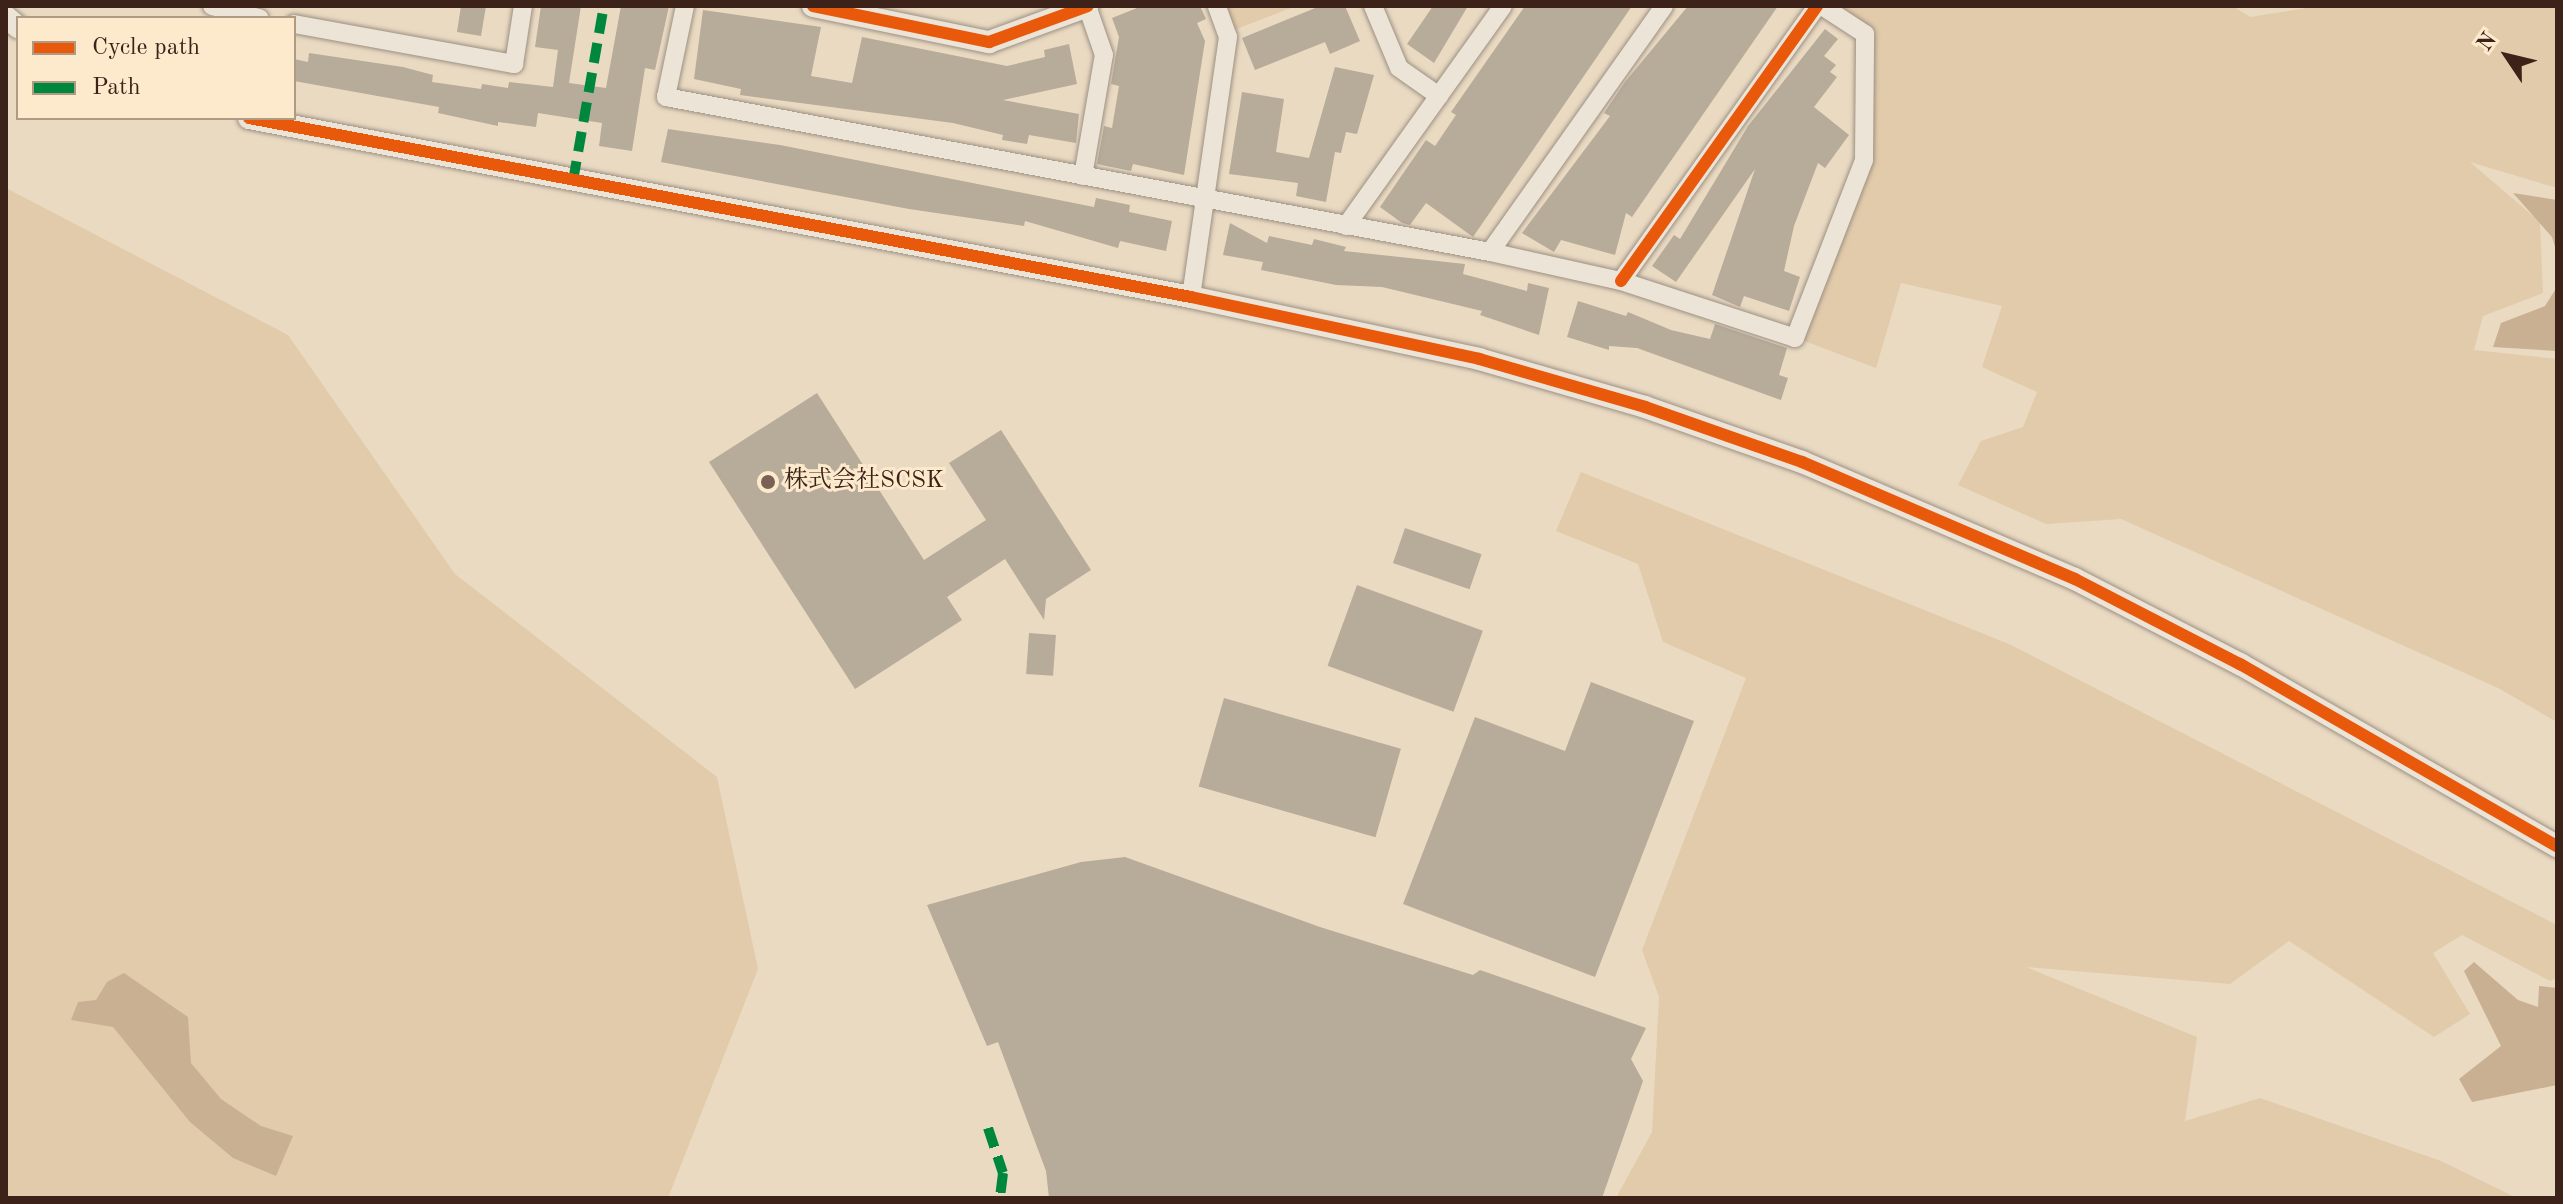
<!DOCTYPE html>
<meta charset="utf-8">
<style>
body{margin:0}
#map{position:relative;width:2563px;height:1204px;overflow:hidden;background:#eadac2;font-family:"Old Standard TT","Noto Serif JP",serif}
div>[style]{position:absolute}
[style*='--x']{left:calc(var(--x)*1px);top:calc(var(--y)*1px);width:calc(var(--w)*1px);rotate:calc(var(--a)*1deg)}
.green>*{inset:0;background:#e2cbaa}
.water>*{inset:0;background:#c9b092}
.building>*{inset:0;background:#b7ab9a;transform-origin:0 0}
.roads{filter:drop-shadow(0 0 2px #9c9082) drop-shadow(0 0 2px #9c9082)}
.minor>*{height:18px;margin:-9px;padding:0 9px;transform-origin:9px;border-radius:9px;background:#ede4d8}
.tertiary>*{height:22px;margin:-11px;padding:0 11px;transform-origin:11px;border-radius:11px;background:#ede4d8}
.quiet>*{height:10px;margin-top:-5px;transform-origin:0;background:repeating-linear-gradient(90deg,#00873e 0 20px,transparent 0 30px)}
.cycleway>*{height:12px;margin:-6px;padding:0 6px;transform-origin:6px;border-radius:6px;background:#e8590c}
.dots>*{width:22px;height:22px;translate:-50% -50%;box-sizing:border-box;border:4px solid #fdeacc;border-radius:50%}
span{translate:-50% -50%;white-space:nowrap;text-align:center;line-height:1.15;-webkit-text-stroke:6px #fdeacc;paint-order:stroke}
.poi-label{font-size:24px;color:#3c2219}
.left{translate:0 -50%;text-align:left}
.frame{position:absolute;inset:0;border:8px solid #3c2219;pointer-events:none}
.legend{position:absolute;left:16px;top:16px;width:280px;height:104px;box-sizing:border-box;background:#fdeacc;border:2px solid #b09a84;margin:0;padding:10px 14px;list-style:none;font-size:24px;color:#3c2219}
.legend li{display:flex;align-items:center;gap:16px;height:40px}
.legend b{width:40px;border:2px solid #b09a84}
.north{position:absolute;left:2467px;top:16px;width:80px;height:80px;-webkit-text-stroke:6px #fdeacc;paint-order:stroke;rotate:305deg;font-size:22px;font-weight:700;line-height:32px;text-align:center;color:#3c2219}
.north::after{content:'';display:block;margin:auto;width:28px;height:36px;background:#3c2219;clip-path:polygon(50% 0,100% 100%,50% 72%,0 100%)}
</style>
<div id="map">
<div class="green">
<i style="clip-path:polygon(1222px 6px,1296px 6px,1234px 30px)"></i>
<i style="clip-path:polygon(1829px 6px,2233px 6px,2250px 17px,2320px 6px,2557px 6px,2557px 188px,2470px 162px,2540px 222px,2543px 293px,2483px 316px,2474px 350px,2557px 359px,2557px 722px,2498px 688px,2121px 519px,2046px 524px,1958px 485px,1981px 441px,2023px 427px,2037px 392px,1982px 367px,2002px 306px,1901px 283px,1876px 368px,1799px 339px,1870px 160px,1868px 33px)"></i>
<i style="clip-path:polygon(6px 188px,288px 335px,455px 574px,717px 777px,758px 969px,668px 1198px,6px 1198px)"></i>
<i style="clip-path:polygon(1581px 472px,2009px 644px,2557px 925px,2557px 978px,2550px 981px,2462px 935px,2433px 953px,2470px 1014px,2434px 1037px,2289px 941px,2230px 984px,2026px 967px,2197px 1037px,2185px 1121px,2260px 1098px,2441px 1161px,2517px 1198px,1616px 1198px,1652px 1132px,1659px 997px,1642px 950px,1746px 678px,1663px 642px,1638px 564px,1556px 531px)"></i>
</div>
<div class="water">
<i style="clip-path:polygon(2513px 193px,2557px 200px,2557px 253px,2552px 237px)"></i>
<i style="clip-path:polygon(2557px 287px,2557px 351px,2493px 347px,2501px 323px,2545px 306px)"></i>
<i style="clip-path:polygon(2474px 962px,2518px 1000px,2538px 1007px,2539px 986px,2557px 988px,2557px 1085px,2472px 1102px,2459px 1079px,2501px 1046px,2464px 971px)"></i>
<i style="clip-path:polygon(124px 973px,188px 1017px,191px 1063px,221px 1099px,261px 1126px,293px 1136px,276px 1176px,233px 1158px,190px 1122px,113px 1027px,71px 1020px,78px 1002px,96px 1000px,107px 982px)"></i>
</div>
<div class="building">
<i style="clip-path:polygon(461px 6px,486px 6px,481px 36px,457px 32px)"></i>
<i style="clip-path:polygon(541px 6px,581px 6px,569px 83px,606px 88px,621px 6px,669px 6px,655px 70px,645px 68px,632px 151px,599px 146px,602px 123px,538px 113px,536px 127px,498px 122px,498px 126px,438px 113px,439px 107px,294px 81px,294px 59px,308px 62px,309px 53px,403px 67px,433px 75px,432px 82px,481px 89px,482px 84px,508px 88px,509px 82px,553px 87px,558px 50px,535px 47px)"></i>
<i style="clip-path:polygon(1142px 6px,1200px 6px,1206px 19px,1197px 23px,1205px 41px,1184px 175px,1133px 164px,1131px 171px,1097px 164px,1104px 126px,1112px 128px,1119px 86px,1111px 84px,1119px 37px,1112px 18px)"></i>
<i style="clip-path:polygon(1320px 6px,1345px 6px,1360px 41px,1330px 54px,1325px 42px,1255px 70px,1242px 38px)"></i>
<i style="clip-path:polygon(1433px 6px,1468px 6px,1434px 63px,1407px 44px)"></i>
<i style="clip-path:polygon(1525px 6px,1632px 6px,1473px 237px,1426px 203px,1410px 225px,1402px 223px,1380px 207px,1426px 140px,1435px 146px,1456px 115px,1451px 112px)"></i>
<i style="clip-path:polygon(1688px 6px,1778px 6px,1632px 217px,1626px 213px,1615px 255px,1561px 240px,1554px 252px,1522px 233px,1610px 116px,1604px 113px,1625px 82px)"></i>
<i style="clip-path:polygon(703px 10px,821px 27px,811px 76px,852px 83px,862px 37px,1007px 66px,1045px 57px,1044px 50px,1069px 44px,1077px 84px,1003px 100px,1079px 114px,1076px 143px,1029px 135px,1027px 144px,1002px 140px,1003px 135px,953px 123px,740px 95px,741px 89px,694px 79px)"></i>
<i style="clip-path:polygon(1825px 29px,1838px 39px,1824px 56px,1836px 65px,1830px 72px,1837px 77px,1814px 107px,1849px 135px,1825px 168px,1818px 163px,1794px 226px,1784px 271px,1800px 277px,1789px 311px,1744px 296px,1740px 307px,1712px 295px,1755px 169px,1676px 282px,1652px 266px,1674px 235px,1680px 239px,1748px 126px)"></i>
<i style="clip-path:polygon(1335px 67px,1374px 75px,1357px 134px,1346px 132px,1341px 153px,1335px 152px,1326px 202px,1296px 196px,1298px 183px,1229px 174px,1242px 92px,1284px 99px,1276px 152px,1309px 158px)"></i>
<i style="clip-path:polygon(668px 129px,780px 145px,1094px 207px,1096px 198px,1130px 205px,1129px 212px,1172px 221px,1166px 251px,1120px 241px,1118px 248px,1025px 221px,1024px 226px,909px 209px,661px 162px)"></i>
<i style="clip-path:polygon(1230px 223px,1267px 243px,1269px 236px,1312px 245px,1314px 239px,1346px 247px,1344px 251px,1465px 264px,1463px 274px,1527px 291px,1528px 283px,1549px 288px,1539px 335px,1480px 315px,1482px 311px,1382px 287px,1336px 285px,1261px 270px,1263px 262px,1223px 255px)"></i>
<i style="clip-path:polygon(1578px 301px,1626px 316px,1628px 312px,1671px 330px,1710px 339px,1715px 324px,1787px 348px,1779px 375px,1788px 378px,1781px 400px,1637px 348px,1609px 346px,1609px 350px,1567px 337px)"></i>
<i style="clip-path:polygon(817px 393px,924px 560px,986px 520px,949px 463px,1001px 430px,1091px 570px,1046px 599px,1044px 620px,1005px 559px,947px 597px,962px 620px,855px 689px,709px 462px)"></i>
<i style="left:1405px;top:528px;width:81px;height:37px;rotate:19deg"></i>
<i style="left:1357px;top:585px;width:134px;height:86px;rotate:20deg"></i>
<i style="left:1029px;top:633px;width:27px;height:41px;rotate:4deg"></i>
<i style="clip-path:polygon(1591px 682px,1694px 721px,1595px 977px,1403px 904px,1475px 717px,1565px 751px)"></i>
<i style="left:1224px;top:698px;width:184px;height:92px;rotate:16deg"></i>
<i style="clip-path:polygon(1125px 857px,1320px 927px,1473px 975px,1480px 970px,1646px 1028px,1631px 1059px,1643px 1081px,1602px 1198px,1049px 1198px,1046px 1171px,998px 1042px,987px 1046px,927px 905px,1081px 862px)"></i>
</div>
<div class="roads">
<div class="minor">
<i style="--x:212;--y:6;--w:49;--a:14.3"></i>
<i style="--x:685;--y:6;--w:93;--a:101.8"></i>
<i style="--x:666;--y:97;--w:838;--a:10.65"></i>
<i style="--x:1490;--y:252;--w:134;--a:12.5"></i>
<i style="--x:1621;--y:281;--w:183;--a:18.1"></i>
<i style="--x:1795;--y:338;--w:191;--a:-68.8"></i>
<i style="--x:1864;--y:160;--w:126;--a:-89.5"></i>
<i style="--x:1865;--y:34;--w:51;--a:-146.9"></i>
<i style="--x:1373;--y:6;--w:67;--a:67.2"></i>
<i style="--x:1399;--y:68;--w:49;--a:35"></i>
<i style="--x:294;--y:24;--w:224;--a:10.3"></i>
<i style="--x:514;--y:64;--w:59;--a:-81.2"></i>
<i style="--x:1083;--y:176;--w:123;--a:-80.2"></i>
<i style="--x:1104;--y:55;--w:52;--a:-109.1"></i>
<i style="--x:1346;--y:226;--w:270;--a:-54.5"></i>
<i style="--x:1490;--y:252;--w:301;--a:-54.7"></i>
<i style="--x:1621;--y:281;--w:338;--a:-54.5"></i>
<i style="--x:1191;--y:297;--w:263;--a:-81.9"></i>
<i style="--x:1228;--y:37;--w:33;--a:-110"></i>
</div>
<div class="tertiary">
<i style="--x:813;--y:6;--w:180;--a:11.6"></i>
<i style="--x:989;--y:42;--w:105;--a:-20"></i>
<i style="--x:6;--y:17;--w:16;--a:40"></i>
<i style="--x:249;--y:118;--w:959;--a:10.76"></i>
<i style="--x:1191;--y:297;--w:295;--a:12.1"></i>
<i style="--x:1479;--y:359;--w:173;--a:16.1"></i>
<i style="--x:1645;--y:407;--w:166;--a:19.3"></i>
<i style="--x:1802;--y:462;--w:297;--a:23.2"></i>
<i style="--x:2075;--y:579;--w:186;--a:27.3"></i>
<i style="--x:2240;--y:664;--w:366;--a:29.9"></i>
</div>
</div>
<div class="quiet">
<i style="--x:573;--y:181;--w:178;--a:-80"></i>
<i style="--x:988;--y:1128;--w:47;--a:71.6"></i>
<i style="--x:1003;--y:1173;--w:25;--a:97"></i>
</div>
<div class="cycleway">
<i style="--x:813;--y:6;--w:180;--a:11.6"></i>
<i style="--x:989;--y:42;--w:105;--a:-20"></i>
<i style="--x:249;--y:118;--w:959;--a:10.76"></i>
<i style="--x:1191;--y:297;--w:295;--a:12.1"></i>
<i style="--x:1479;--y:359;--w:173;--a:16.1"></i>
<i style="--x:1645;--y:407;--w:166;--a:19.3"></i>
<i style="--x:1802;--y:462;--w:297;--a:23.2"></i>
<i style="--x:2075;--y:579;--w:186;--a:27.3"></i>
<i style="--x:2240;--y:664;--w:366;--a:29.9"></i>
<i style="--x:1621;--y:281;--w:338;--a:-54.5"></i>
</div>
<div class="dots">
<i style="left:768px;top:482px;background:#796254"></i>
</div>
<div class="poi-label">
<span class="left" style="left:784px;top:482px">株式会社SCSK</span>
</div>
<div class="frame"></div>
<ul class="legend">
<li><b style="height:10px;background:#e8590c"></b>Cycle path</li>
<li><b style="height:10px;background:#00873e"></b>Path</li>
</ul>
<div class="north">N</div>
</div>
